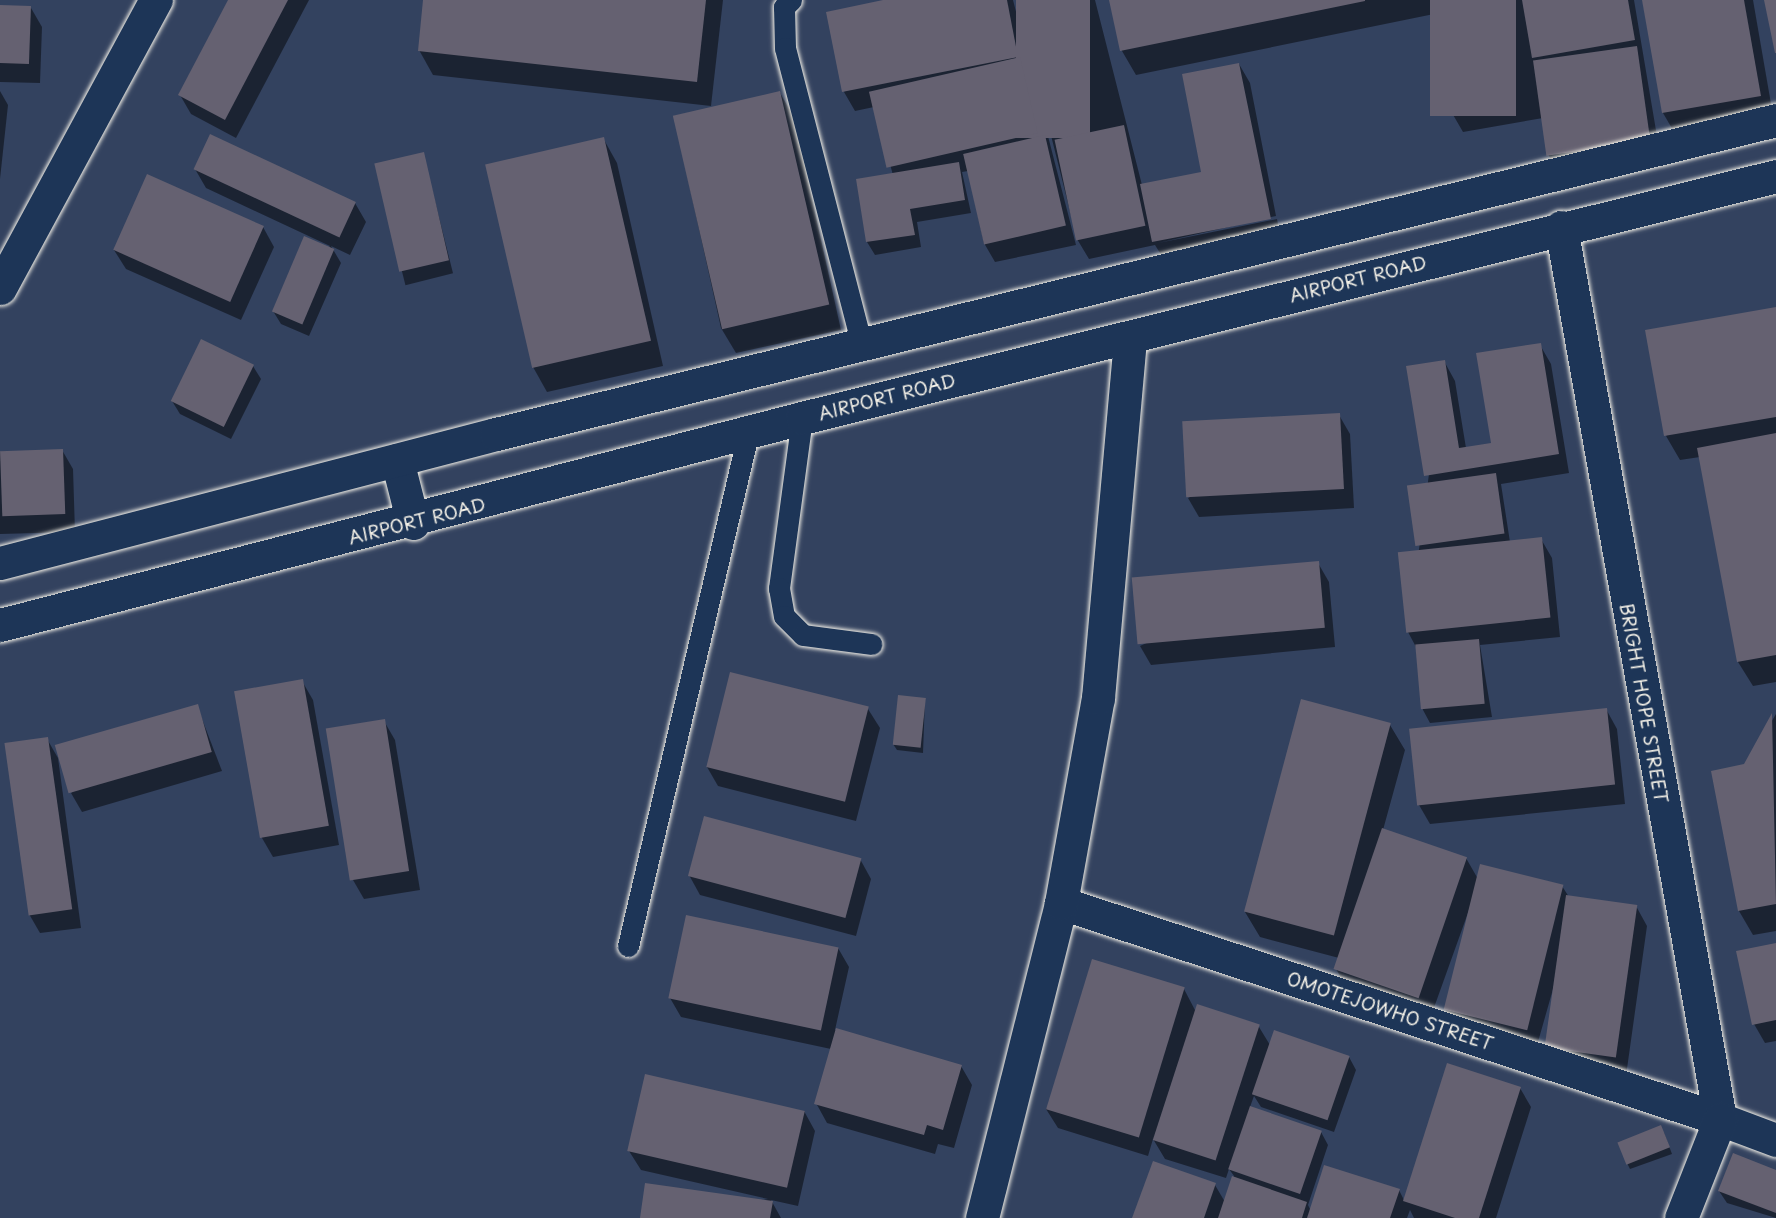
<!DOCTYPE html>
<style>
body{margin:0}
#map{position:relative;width:1776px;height:1218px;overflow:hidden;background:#33425f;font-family:"Playpen Sans",sans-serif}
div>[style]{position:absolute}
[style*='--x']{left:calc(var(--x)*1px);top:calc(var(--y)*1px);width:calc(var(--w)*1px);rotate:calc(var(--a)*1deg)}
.shadow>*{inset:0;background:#0007;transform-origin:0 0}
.building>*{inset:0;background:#656171;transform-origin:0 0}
.roads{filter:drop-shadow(0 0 2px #f4f1e8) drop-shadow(0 0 2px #f4f1e8)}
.lane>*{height:21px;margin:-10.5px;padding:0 10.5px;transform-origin:10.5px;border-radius:10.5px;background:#1d3557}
.street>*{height:33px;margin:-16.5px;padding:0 16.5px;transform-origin:16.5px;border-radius:16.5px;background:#1d3557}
.secondary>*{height:33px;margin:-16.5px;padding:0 16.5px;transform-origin:16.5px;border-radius:16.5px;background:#1d3557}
span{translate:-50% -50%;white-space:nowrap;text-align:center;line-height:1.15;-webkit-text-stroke:5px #1d3557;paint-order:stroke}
.street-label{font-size:18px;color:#f4f1e8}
</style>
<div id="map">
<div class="shadow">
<i style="clip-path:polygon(230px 0,309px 0,236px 138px,191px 114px,180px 95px)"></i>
<i style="clip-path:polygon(425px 0,723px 0,711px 106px,433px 75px,419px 50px)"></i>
<i style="clip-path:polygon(891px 0,1013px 0,1076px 245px,995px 262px,984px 243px,968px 171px,962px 172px,971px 213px,917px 222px,921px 247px,875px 255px,867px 242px,857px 181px,893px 175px,874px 107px,855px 111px,844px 92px)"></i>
<i style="clip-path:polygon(1017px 0,1095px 0,1142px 185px,1203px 173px,1239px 64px,1250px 83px,1276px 216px,1158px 243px,1277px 219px,1281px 238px,1165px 261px,1155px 245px,1089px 259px,1077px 239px)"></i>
<i style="clip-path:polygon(1111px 0,1634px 0,1661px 160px,1560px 175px,1549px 156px,1543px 118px,1463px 132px,1452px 113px,1434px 14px,1136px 75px,1122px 51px)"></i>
<i style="clip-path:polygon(1643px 0,1753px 0,1774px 121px,1677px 137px,1663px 113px)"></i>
<i style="clip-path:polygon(0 7px,31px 8px,42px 27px,40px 83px,0 82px)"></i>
<i style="clip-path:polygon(0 91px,8px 105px,0 179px)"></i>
<i style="clip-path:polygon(780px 93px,794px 117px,841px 330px,736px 353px,721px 328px,674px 116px)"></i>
<i style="clip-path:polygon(603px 138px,617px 163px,663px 366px,547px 392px,533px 367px)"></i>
<i style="left:423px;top:153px;width:124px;height:49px;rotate:76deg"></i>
<i style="clip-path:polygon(195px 169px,355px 203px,366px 222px,350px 255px,331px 246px,341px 263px,309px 336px,281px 324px,273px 311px,330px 246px,206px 188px)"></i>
<i style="clip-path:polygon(263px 227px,274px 247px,241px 320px,126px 269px,114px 250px)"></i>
<i style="clip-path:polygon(1776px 309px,1776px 682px,1753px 686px,1738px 662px,1700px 457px,1680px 460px,1666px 436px)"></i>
<i style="clip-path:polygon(1540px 345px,1551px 364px,1569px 473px,1501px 484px,1510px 542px,1541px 539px,1552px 558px,1560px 637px,1480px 645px,1492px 717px,1430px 723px,1423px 710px,1416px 647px,1408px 632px,1444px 361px,1455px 381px,1466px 448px,1492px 444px)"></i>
<i style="clip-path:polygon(253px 366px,261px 379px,231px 439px,180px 414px,172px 401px)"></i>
<i style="clip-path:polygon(1339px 415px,1350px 434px,1354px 508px,1199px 517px,1188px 498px)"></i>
<i style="clip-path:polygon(62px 450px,73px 469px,75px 532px,0 534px,0 452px)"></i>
<i style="clip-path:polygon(1318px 563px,1329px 582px,1335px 647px,1151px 665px,1140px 646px)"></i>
<i style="clip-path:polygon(302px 681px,313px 700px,339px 845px,273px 857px,262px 838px,236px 692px)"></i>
<i style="clip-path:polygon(925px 699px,923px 753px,897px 750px,893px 744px)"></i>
<i style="clip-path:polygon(197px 706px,222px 771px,82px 812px,71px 793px)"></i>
<i style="clip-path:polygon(868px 709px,880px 728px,856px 821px,718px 786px,707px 767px)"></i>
<i style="clip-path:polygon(1606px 709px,1617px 729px,1625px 804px,1430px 824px,1419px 805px)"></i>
<i style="clip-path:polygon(1776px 714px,1776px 931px,1753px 935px,1739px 911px,1745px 766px)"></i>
<i style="clip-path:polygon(384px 721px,395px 740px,420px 890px,364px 899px,353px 880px,328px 730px)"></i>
<i style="clip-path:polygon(1390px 725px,1405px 750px,1383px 830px,1466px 858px,1478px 879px,1562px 886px,1569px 897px,1636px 906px,1647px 926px,1626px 1076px,1557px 1066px,1555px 982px,1536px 1049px,1456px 1028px,1445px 1009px,1474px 896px,1431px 1016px,1347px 988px,1336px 969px,1339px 958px,1260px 937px,1245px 912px)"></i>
<i style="clip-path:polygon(47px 739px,58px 758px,81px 928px,40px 933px,29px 914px)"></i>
<i style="clip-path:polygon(860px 859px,871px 879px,856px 936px,700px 895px,689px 875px)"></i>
<i style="clip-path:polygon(1776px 945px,1776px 1041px,1765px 1043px,1754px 1024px)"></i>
<i style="clip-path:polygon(838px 948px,849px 967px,835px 1030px,961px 1066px,972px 1085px,954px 1148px,938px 1144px,935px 1154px,827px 1123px,816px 1103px,831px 1049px,681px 1017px,670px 998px)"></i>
<i style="clip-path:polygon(1184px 989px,1196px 1012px,1259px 1027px,1270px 1045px,1349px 1057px,1356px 1070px,1334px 1132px,1261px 1107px,1254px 1096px,1250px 1107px,1321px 1132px,1328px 1145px,1308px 1205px,1311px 1211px,1399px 1190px,1404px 1200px,1520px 1088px,1531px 1107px,1496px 1218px,1414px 1218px,1410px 1210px,1407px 1218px,1134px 1218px,1215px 1185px,1225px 1202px,1234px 1176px,1229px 1169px,1226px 1178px,1165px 1159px,1153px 1139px,1148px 1156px,1058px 1128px,1046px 1109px)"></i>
<i style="clip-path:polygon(804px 1111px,815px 1131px,798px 1206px,771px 1200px,781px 1218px,642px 1218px,768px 1199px,641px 1170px,629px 1151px)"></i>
<i style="clip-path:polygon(1664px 1133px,1672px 1154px,1630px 1169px,1627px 1163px)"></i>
<i style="clip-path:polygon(1776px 1171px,1776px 1218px,1727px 1203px,1719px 1191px)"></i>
</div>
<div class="building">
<i style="clip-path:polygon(228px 0,288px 0,225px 120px,178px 95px)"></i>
<i style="clip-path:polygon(423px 0,706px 0,697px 82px,418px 51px)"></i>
<i style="clip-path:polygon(883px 0,1007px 0,1018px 57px,842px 92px,826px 12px)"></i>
<i style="left:1016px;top:0;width:74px;height:138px"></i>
<i style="clip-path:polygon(1109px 0,1365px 0,1365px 1px,1120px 51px)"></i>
<i style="left:1430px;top:0;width:86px;height:116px"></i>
<i style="clip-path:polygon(1522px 0,1628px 0,1635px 40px,1532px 58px)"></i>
<i style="clip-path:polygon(1642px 0,1744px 0,1761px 96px,1662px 113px)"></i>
<i style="clip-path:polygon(1764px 0,1776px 0,1776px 53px,1775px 53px)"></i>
<i style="left:0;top:5px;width:31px;height:58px;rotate:2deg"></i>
<i style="left:1637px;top:46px;width:96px;height:105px;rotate:82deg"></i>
<i style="left:1020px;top:57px;width:78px;height:155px;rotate:77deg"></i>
<i style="clip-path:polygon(1239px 63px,1271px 219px,1152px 242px,1140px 184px,1201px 172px,1182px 74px)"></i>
<i style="left:780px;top:91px;width:219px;height:110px;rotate:77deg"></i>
<i style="left:1124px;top:125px;width:103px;height:71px;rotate:78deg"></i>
<i style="left:210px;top:134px;width:161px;height:39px;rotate:25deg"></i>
<i style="left:1045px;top:135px;width:93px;height:84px;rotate:77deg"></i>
<i style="left:604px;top:137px;width:209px;height:122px;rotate:77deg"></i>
<i style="left:424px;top:152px;width:111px;height:51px;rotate:77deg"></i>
<i style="clip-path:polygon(959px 162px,965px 200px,910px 209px,915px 235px,866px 242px,856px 179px)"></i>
<i style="left:147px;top:174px;width:128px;height:83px;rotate:24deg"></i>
<i style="left:304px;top:236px;width:33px;height:82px;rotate:23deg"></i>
<i style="clip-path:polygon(1776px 307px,1776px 417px,1664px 436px,1645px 330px)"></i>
<i style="left:201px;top:339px;width:59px;height:69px;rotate:26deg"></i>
<i style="clip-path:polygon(1541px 343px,1559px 454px,1424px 476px,1406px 366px,1445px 360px,1459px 448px,1491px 443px,1476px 353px)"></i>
<i style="left:1340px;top:413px;width:76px;height:158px;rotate:87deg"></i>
<i style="clip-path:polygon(1776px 433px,1776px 655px,1737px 662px,1697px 448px)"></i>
<i style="left:63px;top:449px;width:65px;height:63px;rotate:88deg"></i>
<i style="left:1496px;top:473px;width:61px;height:90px;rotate:82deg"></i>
<i style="left:1542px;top:537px;width:81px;height:145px;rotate:84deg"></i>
<i style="left:1319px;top:561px;width:67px;height:188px;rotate:85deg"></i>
<i style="left:1479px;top:639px;width:65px;height:64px;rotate:85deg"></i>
<i style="left:730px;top:672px;width:143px;height:98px;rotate:14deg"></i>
<i style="left:303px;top:679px;width:149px;height:70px;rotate:80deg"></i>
<i style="left:898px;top:695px;width:28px;height:50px;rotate:6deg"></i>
<i style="left:1301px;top:699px;width:93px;height:220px;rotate:15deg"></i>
<i style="left:198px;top:704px;width:50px;height:149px;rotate:74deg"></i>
<i style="left:1607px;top:708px;width:77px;height:199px;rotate:84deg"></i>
<i style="clip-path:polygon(1772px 713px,1776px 904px,1738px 911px,1711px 771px,1744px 764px)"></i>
<i style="left:385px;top:719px;width:154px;height:60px;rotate:81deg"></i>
<i style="left:48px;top:737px;width:174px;height:44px;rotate:82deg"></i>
<i style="left:704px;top:816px;width:163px;height:62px;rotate:15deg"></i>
<i style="left:1382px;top:828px;width:90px;height:149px;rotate:19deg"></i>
<i style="left:1480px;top:864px;width:86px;height:150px;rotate:14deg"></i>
<i style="left:1566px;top:895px;width:72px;height:154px;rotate:8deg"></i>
<i style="left:686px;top:915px;width:156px;height:85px;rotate:12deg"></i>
<i style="clip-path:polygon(1776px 943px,1776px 1020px,1752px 1025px,1736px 951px)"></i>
<i style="left:1092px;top:959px;width:97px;height:157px;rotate:17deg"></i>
<i style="left:1197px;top:1004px;width:66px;height:143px;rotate:18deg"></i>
<i style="clip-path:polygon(836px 1028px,962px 1065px,943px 1130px,927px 1125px,924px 1135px,814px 1104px)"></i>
<i style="left:1274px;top:1030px;width:80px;height:68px;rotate:19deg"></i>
<i style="clip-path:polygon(1447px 1063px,1521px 1087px,1479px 1218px,1455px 1218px,1403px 1201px)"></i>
<i style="left:645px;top:1074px;width:164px;height:79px;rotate:13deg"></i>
<i style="left:1250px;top:1106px;width:76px;height:67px;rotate:19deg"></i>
<i style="left:1661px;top:1125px;width:24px;height:47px;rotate:68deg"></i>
<i style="clip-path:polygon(1733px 1153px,1776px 1170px,1776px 1213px,1718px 1191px)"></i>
<i style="clip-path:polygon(1153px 1161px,1216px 1183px,1204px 1218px,1132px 1218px)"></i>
<i style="clip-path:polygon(1324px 1165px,1400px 1189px,1390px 1218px,1307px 1218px)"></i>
<i style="clip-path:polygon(1232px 1176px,1307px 1202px,1302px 1218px,1218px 1218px)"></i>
<i style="clip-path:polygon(645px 1183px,773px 1201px,770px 1218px,640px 1218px)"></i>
</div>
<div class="roads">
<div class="lane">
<i style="--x:791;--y:0;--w:10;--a:135"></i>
<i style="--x:784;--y:7;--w:41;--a:88.6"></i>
<i style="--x:785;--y:48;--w:308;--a:75.5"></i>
<i style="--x:802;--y:418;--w:172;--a:97.7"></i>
<i style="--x:779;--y:588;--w:28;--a:80"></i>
<i style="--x:784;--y:616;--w:27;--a:45"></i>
<i style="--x:803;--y:635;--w:69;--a:7.5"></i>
<i style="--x:628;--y:946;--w:526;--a:-76.81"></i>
</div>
<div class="street">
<i style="--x:1561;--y:227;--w:906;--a:79.89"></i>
<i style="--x:1720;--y:1119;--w:60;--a:20.6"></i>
<i style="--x:0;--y:288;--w:328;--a:-61.6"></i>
<i style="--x:1061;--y:903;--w:693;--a:18.15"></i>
<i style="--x:1720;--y:1119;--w:106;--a:111.5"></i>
<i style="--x:982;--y:1218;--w:325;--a:-75.9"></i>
<i style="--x:1061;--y:903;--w:208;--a:-79.8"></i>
<i style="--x:1098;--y:698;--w:362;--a:-84.9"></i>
</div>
<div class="secondary">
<i style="--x:397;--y:460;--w:65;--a:75.7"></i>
<i style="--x:0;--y:563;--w:513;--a:-14.58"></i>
<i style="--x:496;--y:434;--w:1318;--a:-13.78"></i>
<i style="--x:0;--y:625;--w:828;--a:-14.47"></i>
<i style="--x:802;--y:418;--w:1004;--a:-13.95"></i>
</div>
</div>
<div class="street-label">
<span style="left:1358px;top:279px;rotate:-14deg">AIRPORT ROAD</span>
<span style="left:887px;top:397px;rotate:-14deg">AIRPORT ROAD</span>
<span style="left:417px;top:521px;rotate:-14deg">AIRPORT ROAD</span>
<span style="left:1644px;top:703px;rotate:80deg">BRIGHT HOPE STREET</span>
<span style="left:1390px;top:1011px;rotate:18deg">OMOTEJOWHO STREET</span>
</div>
</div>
